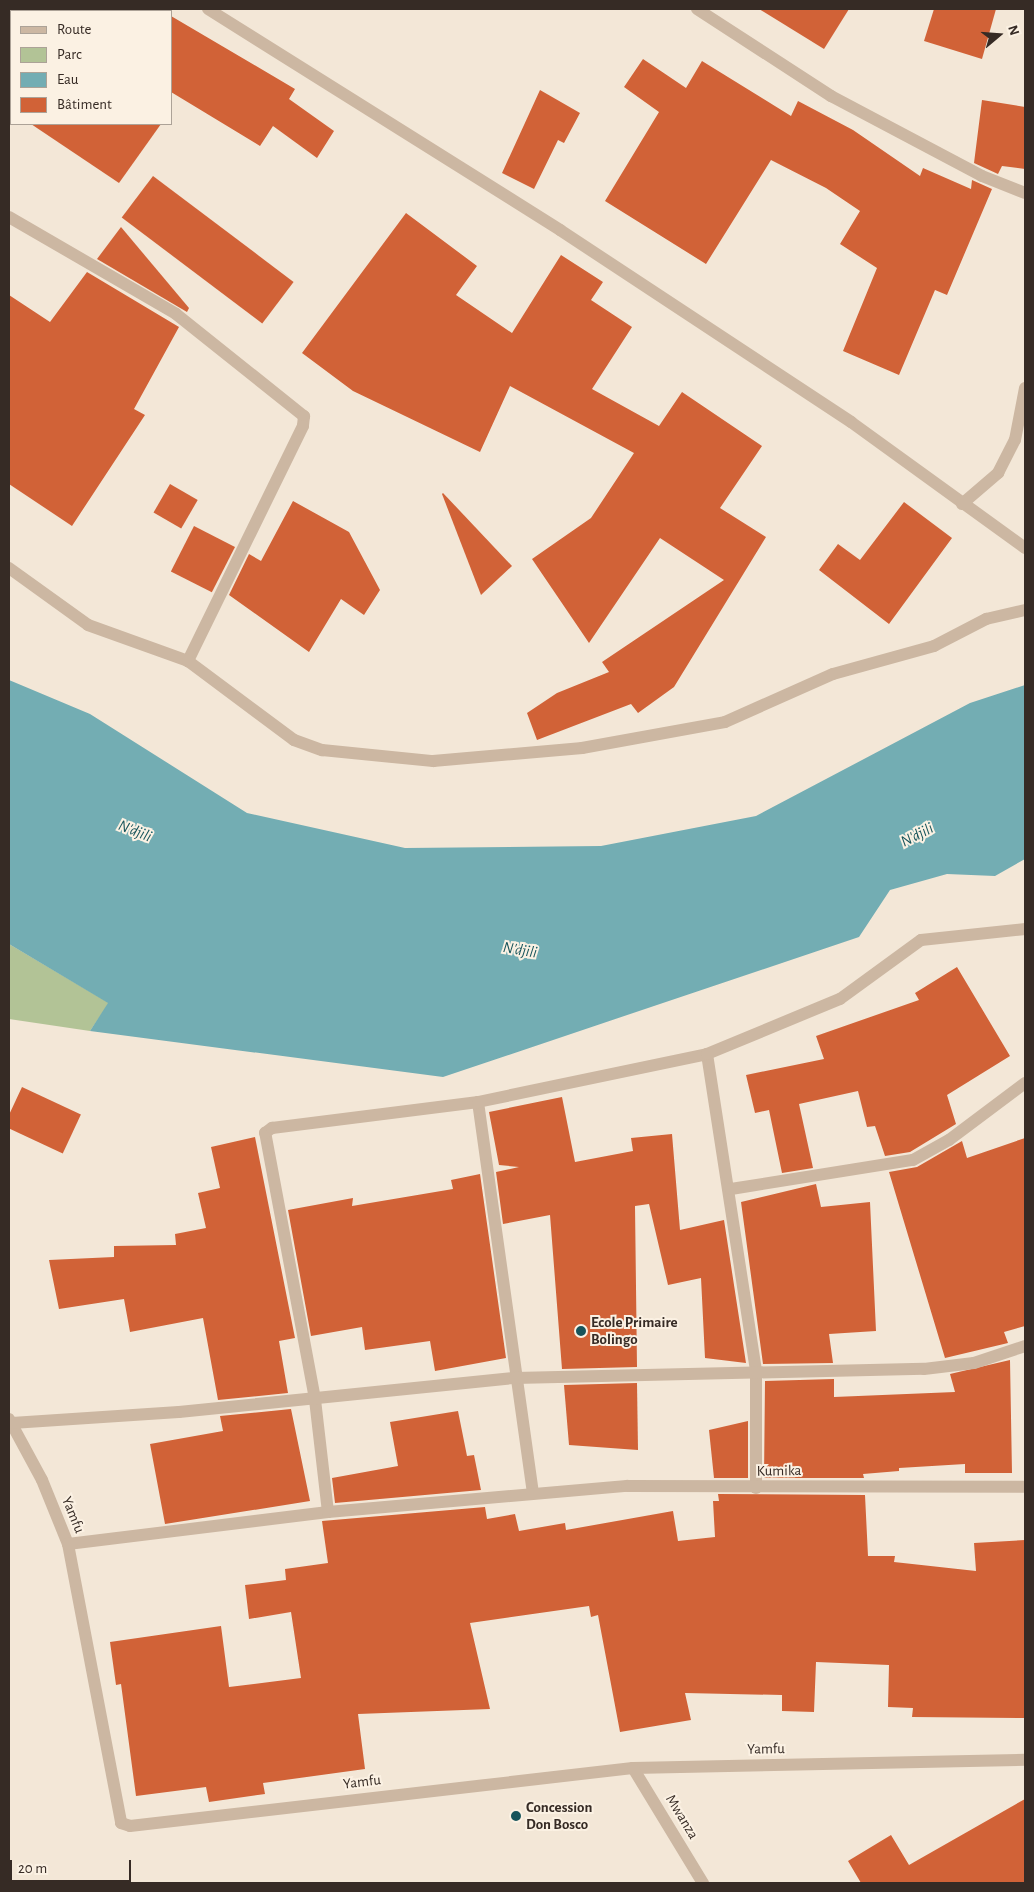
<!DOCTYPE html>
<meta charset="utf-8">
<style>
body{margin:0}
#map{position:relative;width:1034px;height:1892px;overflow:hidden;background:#f3e7d7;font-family:"Alegreya Sans",sans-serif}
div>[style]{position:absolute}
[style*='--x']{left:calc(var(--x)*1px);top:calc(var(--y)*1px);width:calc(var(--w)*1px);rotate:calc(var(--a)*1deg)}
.green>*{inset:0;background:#b2c396}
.water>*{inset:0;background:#73adb3}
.building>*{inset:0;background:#d16237;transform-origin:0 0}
.minor>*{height:12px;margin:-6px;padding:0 6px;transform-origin:6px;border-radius:6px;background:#ccb7a2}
.dots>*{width:14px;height:14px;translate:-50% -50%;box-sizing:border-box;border:2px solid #fbf1e3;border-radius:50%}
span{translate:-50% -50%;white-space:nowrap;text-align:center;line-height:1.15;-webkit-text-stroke:4px #fbf1e3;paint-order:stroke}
.poi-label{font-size:15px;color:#362b25;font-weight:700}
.left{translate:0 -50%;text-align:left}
.street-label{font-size:15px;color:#362b25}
.water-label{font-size:16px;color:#17545b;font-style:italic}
.frame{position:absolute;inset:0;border:10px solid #362b25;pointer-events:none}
.legend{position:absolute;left:10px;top:10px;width:162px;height:115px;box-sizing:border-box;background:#fbf1e3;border:1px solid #aca297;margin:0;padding:6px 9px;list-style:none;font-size:15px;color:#362b25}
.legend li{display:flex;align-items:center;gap:10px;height:25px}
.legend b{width:25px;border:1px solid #aca297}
.north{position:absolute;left:974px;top:10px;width:50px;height:50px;-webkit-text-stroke:4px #fbf1e3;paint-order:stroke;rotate:72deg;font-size:14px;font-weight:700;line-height:20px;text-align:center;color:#362b25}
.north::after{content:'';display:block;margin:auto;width:18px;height:22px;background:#362b25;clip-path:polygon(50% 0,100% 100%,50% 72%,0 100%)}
.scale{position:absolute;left:10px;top:1860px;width:121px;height:22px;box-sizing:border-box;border:2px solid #362b25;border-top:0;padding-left:6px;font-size:15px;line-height:18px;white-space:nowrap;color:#362b25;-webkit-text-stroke:4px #fbf1e3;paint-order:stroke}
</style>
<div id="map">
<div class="green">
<i style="clip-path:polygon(9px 944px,109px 1003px,90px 1031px,9px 1019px)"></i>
</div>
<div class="water">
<i style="clip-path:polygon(9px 680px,90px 714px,247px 813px,405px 848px,601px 846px,756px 816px,970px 703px,1025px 685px,1025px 859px,995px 876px,947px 874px,890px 890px,859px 937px,443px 1077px,90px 1031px,108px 1003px,9px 944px)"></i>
</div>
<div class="building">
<i style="clip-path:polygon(759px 9px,849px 9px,824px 49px)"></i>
<i style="clip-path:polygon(934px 9px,996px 9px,982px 59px,924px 41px)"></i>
<i style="clip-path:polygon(171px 16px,295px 89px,289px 99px,334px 131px,317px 158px,273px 126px,260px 146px,171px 92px)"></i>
<i style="clip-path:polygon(643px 59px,686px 88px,702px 61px,791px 116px,798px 101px,853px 130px,920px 176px,923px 168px,971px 189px,972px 180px,992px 189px,947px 295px,935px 290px,899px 375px,843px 351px,877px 268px,840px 244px,860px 211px,826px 188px,771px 160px,706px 264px,605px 201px,659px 112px,624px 87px)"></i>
<i style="clip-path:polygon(540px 90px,580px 113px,564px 143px,558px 140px,534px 189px,502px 173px)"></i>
<i style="clip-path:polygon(982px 100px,1025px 107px,1025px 169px,1002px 166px,998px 174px,974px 163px)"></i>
<i style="clip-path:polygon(31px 124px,161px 124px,119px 183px)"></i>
<i style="left:153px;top:176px;width:176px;height:52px;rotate:37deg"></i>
<i style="clip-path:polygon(406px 213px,477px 266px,456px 295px,512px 333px,561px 255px,603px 282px,591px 300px,632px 327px,592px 389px,659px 426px,682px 392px,762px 446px,720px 508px,766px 537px,674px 687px,638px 713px,631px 704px,537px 740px,527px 713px,557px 693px,609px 672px,602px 662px,724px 580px,660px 538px,589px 643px,532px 559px,591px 518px,634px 453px,510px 386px,480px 452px,353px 391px,302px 353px)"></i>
<i style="clip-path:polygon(121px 227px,189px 308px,187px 312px,97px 259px)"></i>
<i style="clip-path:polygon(87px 272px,179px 327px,134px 409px,145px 415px,72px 526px,9px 484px,9px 295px,50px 322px)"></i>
<i style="left:170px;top:484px;width:32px;height:33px;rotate:30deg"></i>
<i style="clip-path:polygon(443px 493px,512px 566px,481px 595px,442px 494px)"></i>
<i style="clip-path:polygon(293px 501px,349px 532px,380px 590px,364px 615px,341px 599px,309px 652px,229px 595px,249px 554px,261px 561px)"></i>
<i style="clip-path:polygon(904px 502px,952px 538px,889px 624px,819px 570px,838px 544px,860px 560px)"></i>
<i style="left:194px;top:526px;width:46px;height:51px;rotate:27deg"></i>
<i style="clip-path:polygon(957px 967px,1010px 1056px,947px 1095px,956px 1124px,910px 1152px,885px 1156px,875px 1126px,867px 1127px,858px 1091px,799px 1104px,813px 1168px,782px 1173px,769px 1110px,755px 1113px,746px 1075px,824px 1059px,816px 1036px,919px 1000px,915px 993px)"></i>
<i style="left:22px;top:1087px;width:65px;height:43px;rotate:25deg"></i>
<i style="clip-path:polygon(562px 1097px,575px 1162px,633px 1151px,631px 1138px,672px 1134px,680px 1230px,724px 1220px,746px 1363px,705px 1358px,701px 1278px,668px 1285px,649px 1204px,635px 1206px,637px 1367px,562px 1369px,550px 1215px,503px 1224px,496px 1172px,519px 1167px,499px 1165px,489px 1112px)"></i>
<i style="clip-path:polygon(255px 1137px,295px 1338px,279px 1341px,288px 1393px,218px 1400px,203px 1318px,130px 1332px,124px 1299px,59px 1309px,49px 1260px,114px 1257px,114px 1246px,176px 1245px,175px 1234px,206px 1228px,198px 1193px,220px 1188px,211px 1147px)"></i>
<i style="clip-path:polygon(1025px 1138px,1025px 1326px,1004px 1332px,1008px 1343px,945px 1358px,889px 1172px,917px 1167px,962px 1141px,967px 1158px)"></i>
<i style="clip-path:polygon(480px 1174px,506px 1358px,435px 1371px,430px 1341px,365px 1350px,362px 1327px,311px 1336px,288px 1210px,353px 1198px,352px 1206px,453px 1189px,451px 1180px)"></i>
<i style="clip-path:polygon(816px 1184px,821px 1207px,870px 1202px,876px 1331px,829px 1334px,833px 1363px,763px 1364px,741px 1202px)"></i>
<i style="clip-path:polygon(1010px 1360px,1012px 1473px,965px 1473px,965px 1464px,899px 1468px,899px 1471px,863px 1474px,864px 1478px,764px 1478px,765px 1381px,834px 1379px,834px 1397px,955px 1392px,950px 1374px)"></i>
<i style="clip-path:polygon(637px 1383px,638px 1450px,569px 1445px,564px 1385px)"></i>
<i style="clip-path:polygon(291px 1409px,310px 1501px,165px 1524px,150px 1444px,223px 1431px,220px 1416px)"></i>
<i style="clip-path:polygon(458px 1411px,467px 1456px,474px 1455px,481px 1490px,335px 1503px,332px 1478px,398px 1466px,390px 1422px)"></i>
<i style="clip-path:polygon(748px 1421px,748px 1478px,714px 1478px,709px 1430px)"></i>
<i style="clip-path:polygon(718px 1494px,865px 1495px,868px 1556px,895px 1556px,894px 1562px,976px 1571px,974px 1543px,1025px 1540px,1025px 1718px,912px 1717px,913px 1708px,888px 1707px,889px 1665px,816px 1662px,814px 1712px,782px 1711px,782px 1695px,685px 1693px,691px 1720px,620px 1732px,598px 1615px,591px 1617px,589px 1606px,470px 1623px,490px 1709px,358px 1714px,365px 1769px,263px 1783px,265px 1794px,209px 1802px,206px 1787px,136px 1796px,121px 1684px,116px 1685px,110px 1642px,221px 1626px,229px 1687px,301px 1678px,291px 1612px,249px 1619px,245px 1585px,286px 1580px,285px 1569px,328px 1563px,322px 1521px,485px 1507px,487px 1519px,515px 1514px,519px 1531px,565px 1523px,566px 1530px,673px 1511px,678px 1541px,715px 1537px,713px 1501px,719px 1501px)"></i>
<i style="clip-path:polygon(1025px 1799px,1025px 1883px,861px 1883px,848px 1861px,891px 1835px,909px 1865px)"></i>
</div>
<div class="minor">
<i style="--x:208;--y:9;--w:416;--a:32.1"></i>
<i style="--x:560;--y:230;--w:349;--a:33.4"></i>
<i style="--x:851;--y:422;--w:215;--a:35.9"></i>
<i style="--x:697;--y:9;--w:160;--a:33"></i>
<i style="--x:831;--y:96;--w:171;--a:27.9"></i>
<i style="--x:982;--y:176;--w:46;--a:21.6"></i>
<i style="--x:9;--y:217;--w:193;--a:30.1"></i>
<i style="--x:176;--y:314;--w:164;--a:38.6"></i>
<i style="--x:304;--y:416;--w:10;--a:96"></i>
<i style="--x:303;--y:426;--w:262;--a:116.1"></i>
<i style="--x:962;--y:504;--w:48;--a:-40.7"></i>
<i style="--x:998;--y:473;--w:37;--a:-63"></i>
<i style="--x:1015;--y:440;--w:53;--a:-79.1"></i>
<i style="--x:9;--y:568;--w:97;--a:35.8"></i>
<i style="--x:88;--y:625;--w:106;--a:19.8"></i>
<i style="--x:188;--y:661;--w:132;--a:36.7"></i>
<i style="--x:294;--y:740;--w:30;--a:20"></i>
<i style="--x:322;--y:750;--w:112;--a:5.7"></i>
<i style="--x:433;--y:761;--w:150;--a:-5"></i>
<i style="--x:582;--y:748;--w:145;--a:-10.3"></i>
<i style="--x:725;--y:722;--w:118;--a:-24"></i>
<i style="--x:833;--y:674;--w:105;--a:-15.5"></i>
<i style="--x:934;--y:646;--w:59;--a:-27.4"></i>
<i style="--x:986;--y:619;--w:40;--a:-13"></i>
<i style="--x:707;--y:1054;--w:322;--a:81.2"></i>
<i style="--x:756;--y:1372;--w:116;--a:90"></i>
<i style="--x:478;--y:1102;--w:394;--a:82"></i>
<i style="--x:731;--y:1189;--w:184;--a:-9.1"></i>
<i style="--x:913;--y:1160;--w:41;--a:-29.1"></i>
<i style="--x:949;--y:1140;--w:95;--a:-36.9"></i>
<i style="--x:9;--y:1419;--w:69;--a:61.6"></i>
<i style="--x:42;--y:1480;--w:69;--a:67.9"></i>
<i style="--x:68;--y:1544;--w:284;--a:79.2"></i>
<i style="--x:121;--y:1823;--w:9;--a:18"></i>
<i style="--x:130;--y:1826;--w:506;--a:-6.58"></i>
<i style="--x:633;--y:1768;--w:392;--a:-1.2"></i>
<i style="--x:12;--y:1423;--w:167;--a:-3.8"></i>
<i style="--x:179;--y:1412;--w:338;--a:-5.8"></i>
<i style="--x:515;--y:1378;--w:409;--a:-1.3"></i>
<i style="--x:924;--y:1369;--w:50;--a:-6.8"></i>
<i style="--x:974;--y:1363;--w:54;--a:-18.4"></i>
<i style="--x:328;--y:1512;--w:114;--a:-96.6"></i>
<i style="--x:315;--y:1399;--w:271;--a:-100.6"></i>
<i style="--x:265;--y:1133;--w:9;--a:-36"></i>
<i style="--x:272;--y:1128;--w:208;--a:-7.2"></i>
<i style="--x:478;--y:1102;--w:234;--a:-11.8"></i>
<i style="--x:707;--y:1054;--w:144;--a:-22.5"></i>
<i style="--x:840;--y:999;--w:100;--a:-36.1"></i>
<i style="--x:921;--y:940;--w:105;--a:-6"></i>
<i style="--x:68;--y:1544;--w:262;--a:-7"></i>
<i style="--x:328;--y:1512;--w:300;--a:-5"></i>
<i style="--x:627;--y:1486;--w:398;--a:0.1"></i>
<i style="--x:633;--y:1768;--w:135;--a:58.7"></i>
</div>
<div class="dots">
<i style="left:581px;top:1331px;background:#17545b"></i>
<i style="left:516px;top:1816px;background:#17545b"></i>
</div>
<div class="poi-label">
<span class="left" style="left:591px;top:1331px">Ecole Primaire<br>Bolingo</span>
<span class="left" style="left:526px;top:1816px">Concession<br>Don Bosco</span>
</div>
<div class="street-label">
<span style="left:779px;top:1471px;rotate:-1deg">Kumika</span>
<span style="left:73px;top:1515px;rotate:68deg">Yamfu</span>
<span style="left:766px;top:1749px;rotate:-1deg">Yamfu</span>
<span style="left:362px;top:1782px;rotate:-7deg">Yamfu</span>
<span style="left:682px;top:1817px;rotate:59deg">Mwanza</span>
</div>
<div class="water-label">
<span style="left:135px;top:831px;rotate:22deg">N'djili</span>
<span style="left:917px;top:835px;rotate:-27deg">N'djili</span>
<span style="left:520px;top:950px;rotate:10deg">N'djili</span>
</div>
<div class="frame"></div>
<ul class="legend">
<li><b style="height:6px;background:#ccb7a2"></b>Route</li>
<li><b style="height:14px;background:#b2c396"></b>Parc</li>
<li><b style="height:14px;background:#73adb3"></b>Eau</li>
<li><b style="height:14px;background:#d16237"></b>Bâtiment</li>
</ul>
<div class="north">N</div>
<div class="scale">20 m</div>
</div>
